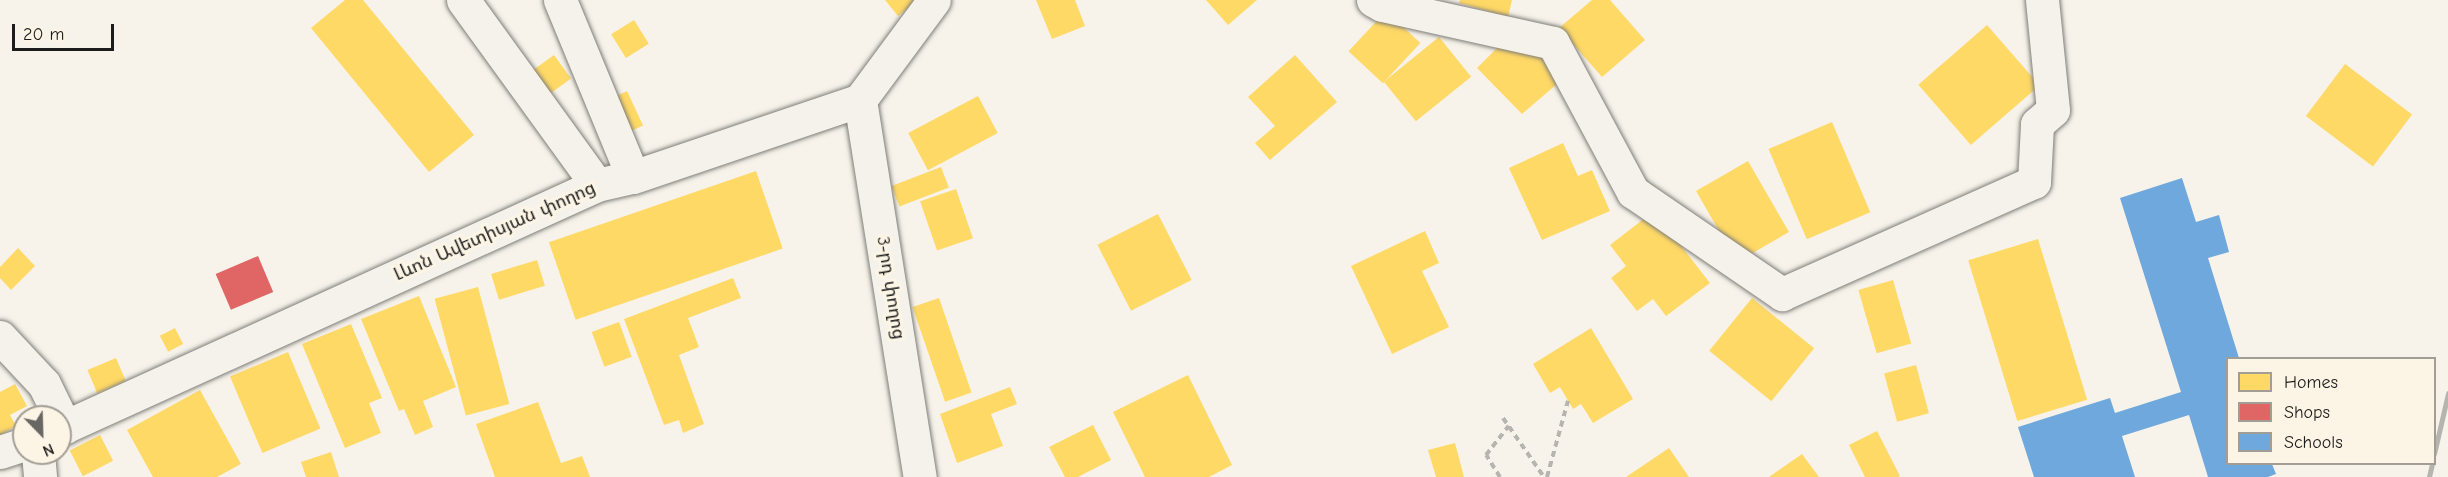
<!DOCTYPE html>
<meta charset="utf-8">
<style>
body{margin:0}
#map{position:relative;width:2448px;height:477px;overflow:hidden;background:#f7f3ea;font-family:"Comic Neue","Noto Sans Armenian",sans-serif}
div>[style]{position:absolute}
[style*='--x']{left:calc(var(--x)*1px);top:calc(var(--y)*1px);width:calc(var(--w)*1px);rotate:calc(var(--a)*1deg)}
.homes>*{inset:0;background:#ffd966;transform-origin:0 0}
.shops>*{inset:0;background:#e06666;transform-origin:0 0}
.schools>*{inset:0;background:#6fa8dc}
.path>*{height:4px;margin-top:-2px;transform-origin:0;background:repeating-linear-gradient(90deg,#b6b4af 0 6px,transparent 0 10.5px)}
.roads{filter:drop-shadow(0 0 2px #7f7d79) drop-shadow(0 0 2px #7f7d79)}
.minor>*{height:33px;margin:-16.5px;padding:0 16.5px;transform-origin:16.5px;border-radius:16.5px;background:#f5f2ec}
.rail>*{height:4.5px;margin:-2.25px;padding:0 2.25px;transform-origin:2.25px;border-radius:2.25px;background:#b6b4af}
span{translate:-50% -50%;white-space:nowrap;text-align:center;line-height:1.15;-webkit-text-stroke:6px #fcf5e5;paint-order:stroke}
.street-label{font-size:18px;color:#1c1c1c}
.legend{position:absolute;left:2226px;top:357px;width:210px;height:108px;box-sizing:border-box;background:#fcf5e5;border:2px solid #a29e95;margin:0;padding:8px 10px;list-style:none;font-size:18px;color:#1c1c1c}
.legend li{display:flex;align-items:center;gap:12px;height:30px}
.legend b{width:30px;border:2px solid #a29e95}
.north{position:absolute;left:12px;top:405px;width:60px;height:60px;box-sizing:border-box;background:#fcf5e5;border:2px solid #a29e95;border-radius:50%;rotate:157deg;font-size:16px;font-weight:700;line-height:24px;text-align:center;color:#1c1c1c}
.north::after{content:'';display:block;margin:auto;width:21px;height:27px;background:#696764;clip-path:polygon(50% 0,100% 100%,50% 72%,0 100%)}
.scale{position:absolute;left:12px;top:24px;width:102px;height:27px;box-sizing:border-box;border:3px solid #1c1c1c;border-top:0;padding-left:8px;font-size:18px;line-height:21px;white-space:nowrap;color:#1c1c1c;-webkit-text-stroke:4px #fcf5e5;paint-order:stroke}
</style>
<div id="map">
<div class="homes">
<i style="clip-path:polygon(345px 0,363px 0,474px 135px,429px 172px,311px 28px)"></i>
<i style="clip-path:polygon(885px 0,914px 0,916px 2px,898px 16px)"></i>
<i style="clip-path:polygon(1036px 0,1075px 0,1085px 26px,1052px 39px)"></i>
<i style="clip-path:polygon(1206px 0,1257px 0,1228px 25px)"></i>
<i style="clip-path:polygon(1460px 0,1512px 0,1508px 17px,1459px 3px)"></i>
<i style="clip-path:polygon(1592px 0,1610px 0,1645px 40px,1602px 77px,1559px 28px)"></i>
<i style="left:1386px;top:11px;width:47px;height:55px;rotate:43deg"></i>
<i style="left:634px;top:20px;width:28px;height:27px;rotate:58deg"></i>
<i style="left:1987px;top:25px;width:80px;height:91px;rotate:49deg"></i>
<i style="left:1439px;top:37px;width:51px;height:71px;rotate:51deg"></i>
<i style="clip-path:polygon(1505px 40px,1547px 58px,1564px 78px,1522px 114px,1477px 68px)"></i>
<i style="left:554px;top:55px;width:29px;height:27px;rotate:54deg"></i>
<i style="clip-path:polygon(1295px 55px,1337px 102px,1270px 160px,1255px 143px,1275px 126px,1248px 97px)"></i>
<i style="left:2345px;top:64px;width:84px;height:65px;rotate:37deg"></i>
<i style="left:627px;top:91px;width:38px;height:17px;rotate:65deg"></i>
<i style="left:978px;top:96px;width:42px;height:79px;rotate:62deg"></i>
<i style="left:1832px;top:122px;width:98px;height:69px;rotate:67deg"></i>
<i style="clip-path:polygon(1563px 143px,1578px 176px,1592px 170px,1610px 211px,1542px 240px,1509px 168px)"></i>
<i style="left:1748px;top:161px;width:82px;height:60px;rotate:60deg"></i>
<i style="left:941px;top:167px;width:22px;height:53px;rotate:69deg"></i>
<i style="left:756px;top:171px;width:82px;height:219px;rotate:71deg"></i>
<i style="left:956px;top:189px;width:52px;height:38px;rotate:71deg"></i>
<i style="clip-path:polygon(1654px 211px,1710px 283px,1666px 316px,1653px 299px,1637px 311px,1611px 278px,1626px 266px,1610px 245px)"></i>
<i style="left:1158px;top:214px;width:74px;height:68px;rotate:63deg"></i>
<i style="clip-path:polygon(1425px 231px,1439px 263px,1422px 271px,1449px 327px,1392px 354px,1351px 266px)"></i>
<i style="left:2038px;top:239px;width:168px;height:73px;rotate:73deg"></i>
<i style="clip-path:polygon(18px 248px,35px 266px,11px 290px,0 278px,0 267px)"></i>
<i style="left:537px;top:260px;width:27px;height:48px;rotate:73deg"></i>
<i style="clip-path:polygon(733px 278px,741px 298px,688px 318px,699px 347px,679px 355px,704px 424px,683px 433px,679px 420px,664px 425px,624px 319px)"></i>
<i style="left:1893px;top:280px;width:66px;height:36px;rotate:74deg"></i>
<i style="left:478px;top:287px;width:121px;height:45px;rotate:75deg"></i>
<i style="clip-path:polygon(419px 296px,456px 387px,423px 401px,433px 427px,415px 435px,404px 409px,399px 411px,361px 319px)"></i>
<i style="left:939px;top:298px;width:100px;height:28px;rotate:71deg"></i>
<i style="left:1752px;top:298px;width:80px;height:68px;rotate:39deg"></i>
<i style="left:619px;top:322px;width:37px;height:29px;rotate:70deg"></i>
<i style="clip-path:polygon(351px 324px,382px 398px,369px 403px,381px 433px,345px 448px,302px 344px)"></i>
<i style="left:175px;top:328px;width:18px;height:17px;rotate:63deg"></i>
<i style="clip-path:polygon(1591px 328px,1633px 399px,1593px 423px,1581px 404px,1573px 409px,1560px 387px,1550px 393px,1533px 364px)"></i>
<i style="left:288px;top:352px;width:83px;height:63px;rotate:67deg"></i>
<i style="left:116px;top:358px;width:25px;height:31px;rotate:67deg"></i>
<i style="left:1916px;top:365px;width:50px;height:33px;rotate:75deg"></i>
<i style="clip-path:polygon(1188px 375px,1232px 465px,1209px 477px,1145px 477px,1113px 412px)"></i>
<i style="clip-path:polygon(15px 384px,27px 406px,10px 415px,16px 426px,0 435px,0 392px)"></i>
<i style="clip-path:polygon(1010px 387px,1017px 404px,991px 414px,1003px 446px,957px 463px,940px 414px)"></i>
<i style="clip-path:polygon(200px 390px,241px 464px,217px 477px,153px 477px,127px 430px)"></i>
<i style="clip-path:polygon(538px 402px,561px 463px,582px 456px,590px 477px,495px 477px,476px 424px)"></i>
<i style="clip-path:polygon(1093px 425px,1111px 460px,1078px 477px,1065px 477px,1049px 447px)"></i>
<i style="clip-path:polygon(1877px 431px,1900px 476px,1898px 477px,1865px 477px,1849px 445px)"></i>
<i style="left:100px;top:435px;width:29px;height:34px;rotate:63deg"></i>
<i style="clip-path:polygon(1455px 443px,1464px 477px,1436px 477px,1428px 450px)"></i>
<i style="clip-path:polygon(1669px 448px,1689px 477px,1626px 477px)"></i>
<i style="clip-path:polygon(331px 452px,339px 477px,306px 477px,301px 462px)"></i>
<i style="clip-path:polygon(1802px 454px,1819px 477px,1769px 477px)"></i>
</div>
<div class="shops">
<i style="left:258px;top:256px;width:39px;height:46px;rotate:67deg"></i>
</div>
<div class="schools">
<i style="clip-path:polygon(2182px 178px,2196px 222px,2219px 215px,2229px 252px,2208px 258px,2239px 358px,2228px 358px,2228px 464px,2272px 464px,2276px 474px,2268px 477px,2208px 477px,2189px 415px,2122px 436px,2135px 477px,2034px 477px,2018px 427px,2110px 398px,2115px 413px,2181px 392px,2120px 198px)"></i>
</div>
<div class="path">
<i style="--x:1503;--y:418;--w:72;--a:55.2"></i>
<i style="--x:1500;--y:477;--w:26;--a:-122"></i>
<i style="--x:1486;--y:455;--w:37;--a:-52"></i>
<i style="--x:1547;--y:477;--w:79;--a:-74.6"></i>
</div>
<div class="roads">
<div class="minor">
<i style="--x:463;--y:0;--w:228;--a:54.1"></i>
<i style="--x:560;--y:0;--w:191;--a:67.6"></i>
<i style="--x:1373;--y:0;--w:10;--a:29"></i>
<i style="--x:1382;--y:5;--w:175;--a:12.5"></i>
<i style="--x:1553;--y:43;--w:169;--a:61.8"></i>
<i style="--x:1633;--y:192;--w:181;--a:34.4"></i>
<i style="--x:1782;--y:294;--w:276;--a:-24"></i>
<i style="--x:2034;--y:182;--w:58;--a:-87"></i>
<i style="--x:2037;--y:124;--w:21;--a:-41"></i>
<i style="--x:2053;--y:110;--w:111;--a:-95.7"></i>
<i style="--x:860;--y:100;--w:382;--a:81"></i>
<i style="--x:0;--y:337;--w:64;--a:46.9"></i>
<i style="--x:44;--y:384;--w:48;--a:64"></i>
<i style="--x:60;--y:429;--w:590;--a:-24.44"></i>
<i style="--x:597;--y:185;--w:37;--a:-13"></i>
<i style="--x:633;--y:177;--w:240;--a:-18.7"></i>
<i style="--x:860;--y:100;--w:124;--a:-53.5"></i>
<i style="--x:0;--y:452;--w:25;--a:-18"></i>
<i style="--x:38;--y:453;--w:24;--a:85"></i>
</div>
</div>
<div class="rail">
<i style="--x:2434;--y:454;--w:62;--a:-76.9"></i>
<i style="--x:2429;--y:477;--w:13;--a:-77"></i>
</div>
<div class="street-label">
<span style="left:495px;top:232px;rotate:-24deg">Լևոն Ավետիսյան փողոց</span>
<span style="left:890px;top:288px;rotate:81deg">3-րդ փողոց</span>
</div>
<ul class="legend">
<li><b style="height:16px;background:#ffd966"></b>Homes</li>
<li><b style="height:16px;background:#e06666"></b>Shops</li>
<li><b style="height:16px;background:#6fa8dc"></b>Schools</li>
</ul>
<div class="north">N</div>
<div class="scale">20 m</div>
</div>
